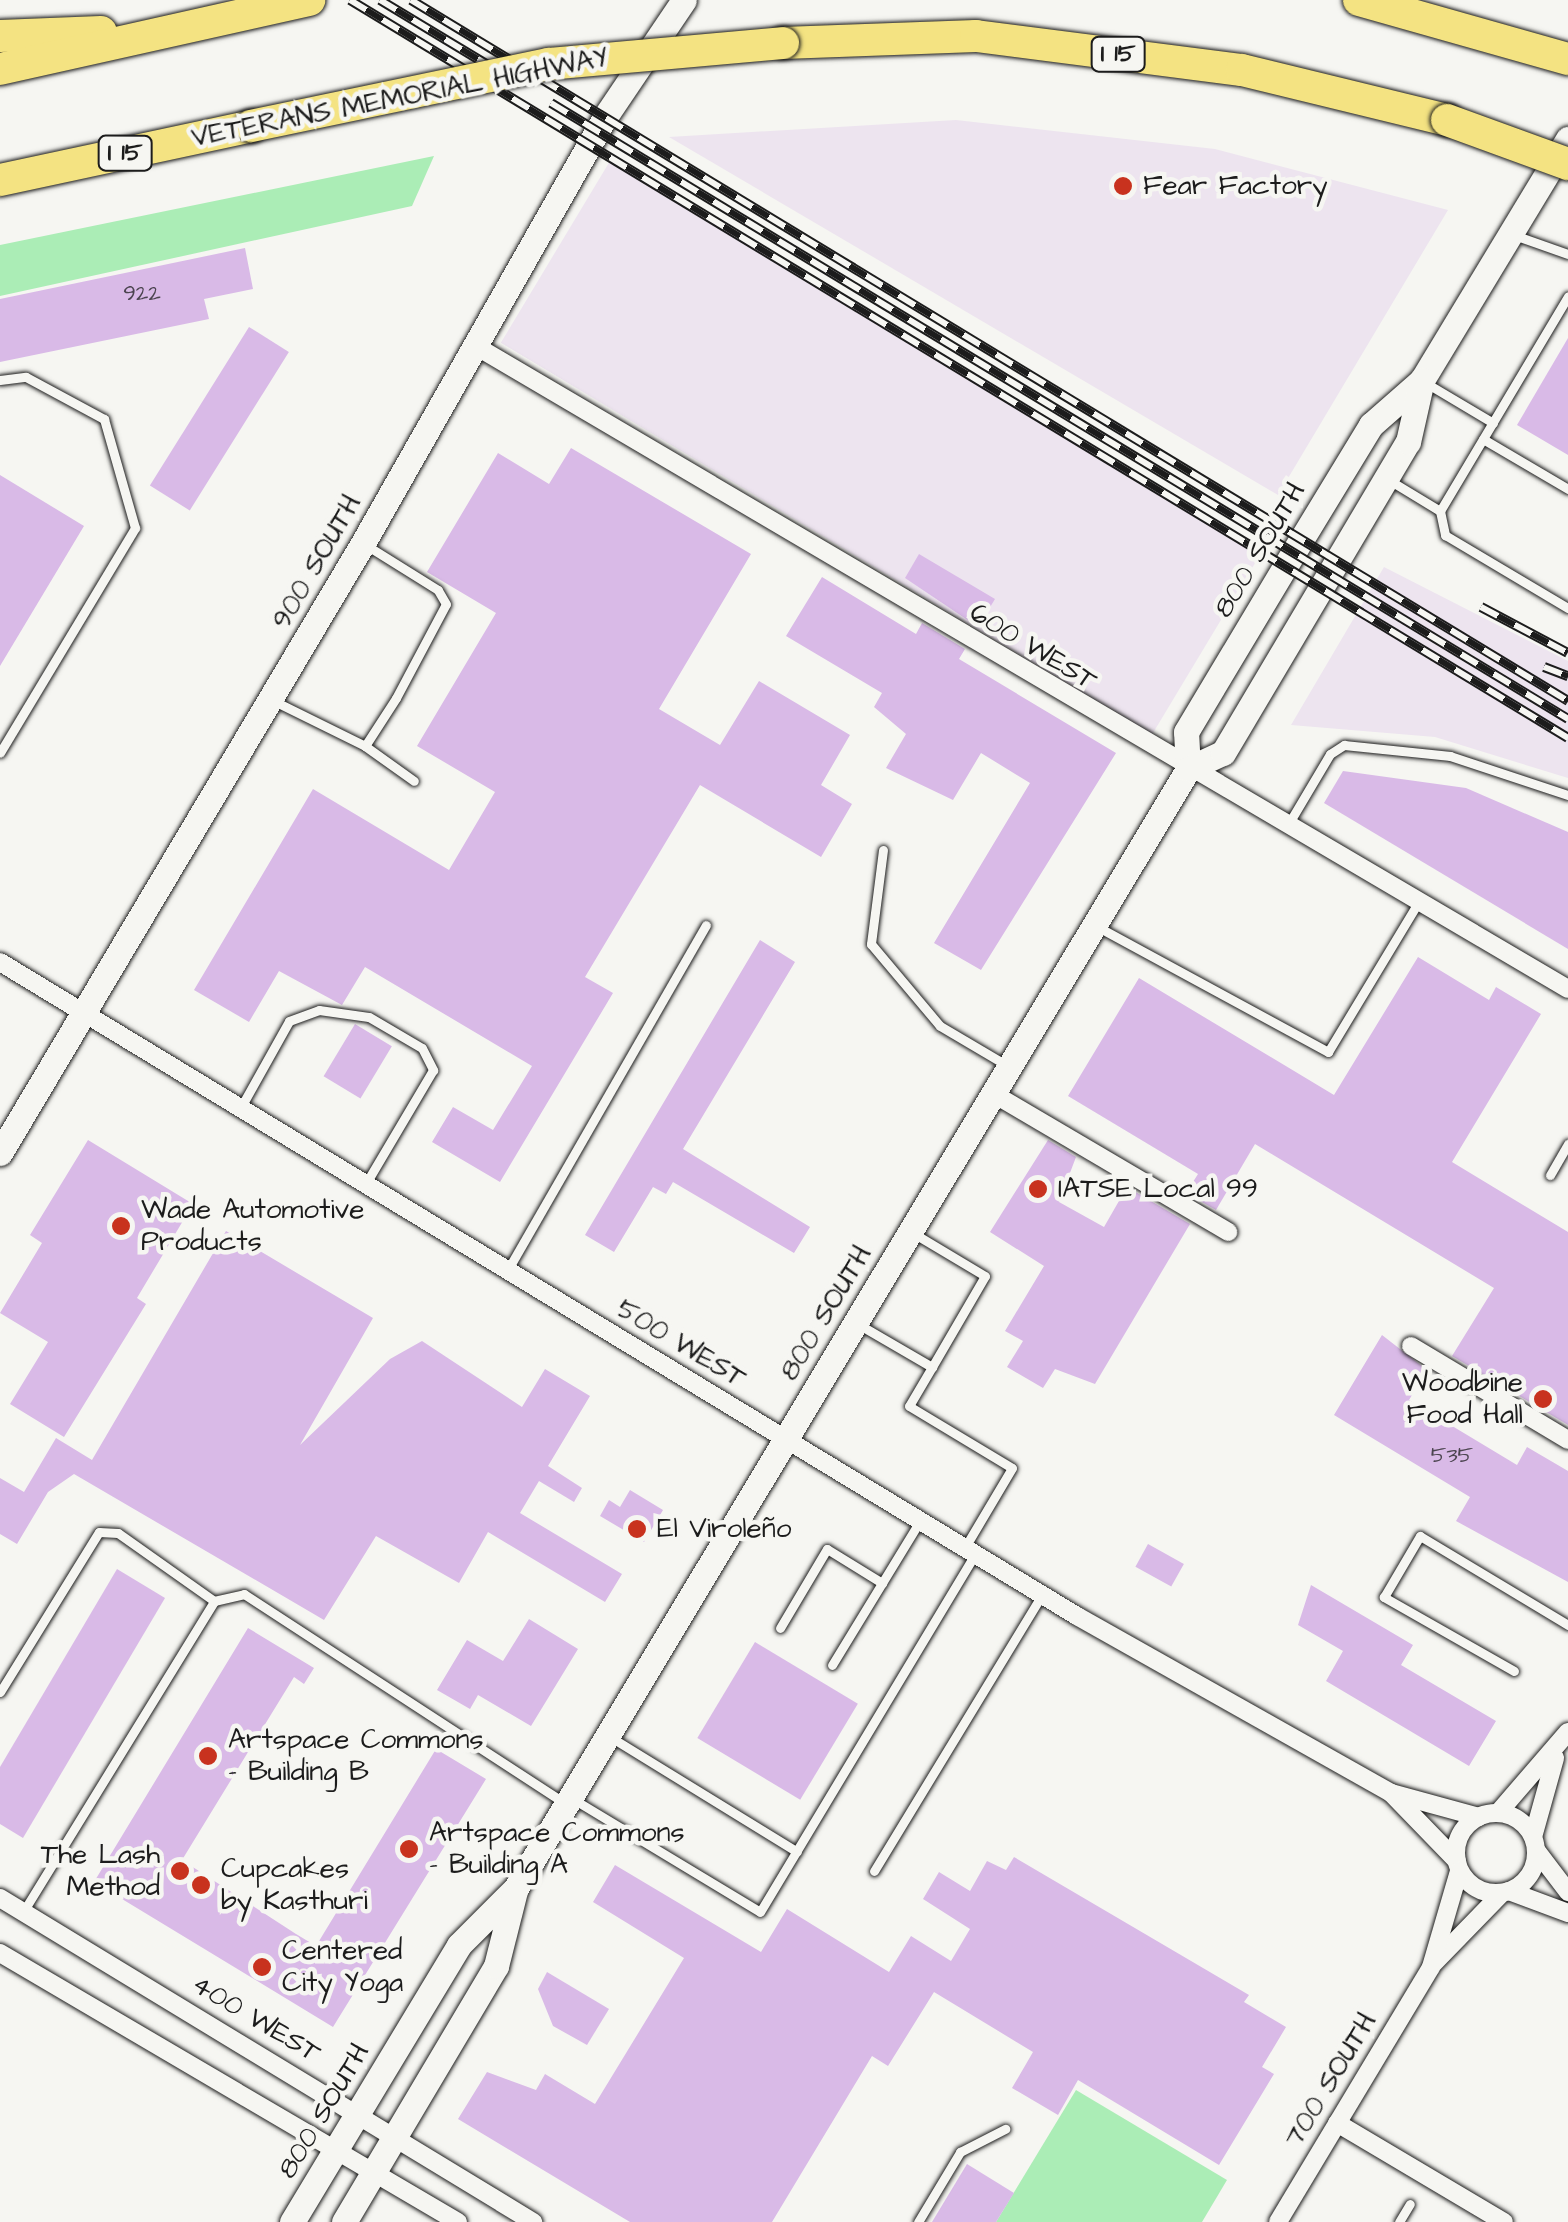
<!DOCTYPE html>
<meta charset="utf-8">
<style>
body{margin:0}
#map{position:relative;width:1568px;height:2222px;overflow:hidden;background:#f6f6f2;font-family:"Architects Daughter",sans-serif}
div>[style]{position:absolute}
[style*='--x']{left:calc(var(--x)*1px);top:calc(var(--y)*1px);width:calc(var(--w)*1px);rotate:calc(var(--a)*1deg)}
.built>*{inset:0;background:#ede4ef;transform-origin:0 0}
.green>*{inset:0;background:#abedb6}
.building>*{inset:0;background:#d9bae7;transform-origin:0 0}
.roads{filter:drop-shadow(0 0 2px #1c1c1c) drop-shadow(0 0 2px #1c1c1c)}
.lane>*{height:9px;margin:-4.5px;padding:0 4.5px;transform-origin:4.5px;border-radius:4.5px;background:#f6f6f2}
.street>*{height:18px;margin:-9px;padding:0 9px;transform-origin:9px;border-radius:9px;background:#f6f6f2}
.street>.ring{margin:-9px;padding:0;box-sizing:content-box;background:none;border:18px solid #f6f6f2;border-radius:50%}
.secondary>*{height:25px;margin:-12.5px;padding:0 12.5px;transform-origin:12.5px;border-radius:12.5px;background:#f6f6f2}
.highway>*{height:32px;margin:-16px;padding:0 16px;transform-origin:16px;border-radius:16px;background:#f4e382}
.rail>*{height:10px;margin-top:-5px;transform-origin:0;background:repeating-linear-gradient(90deg,#f6f6f2 0 19px,#1c1c1c 0 38px);box-sizing:border-box;border-block:2px solid #1c1c1c}
.bridges{filter:drop-shadow(0 0 2px #1c1c1c) drop-shadow(0 0 2px #1c1c1c)}
.highway-bridge>*{height:32px;margin:-16px;padding:0 16px;transform-origin:16px;border-radius:16px;background:#f4e382}
.dots>*{width:28px;height:28px;translate:-50% -50%;box-sizing:border-box;border:5px solid #f6f6f2;border-radius:50%}
span{translate:-50% -50%;white-space:nowrap;text-align:center;line-height:1.15;-webkit-text-stroke:9px #f6f6f2;paint-order:stroke}
.number-label{font-size:22px;color:#4b444f}
.number-label span{-webkit-text-stroke-width:0}
.shield-label span{padding:2px 8px;background:#f6f6f2;border:2px solid;border-radius:8px;-webkit-text-stroke-width:0}
.shield-label{font-size:25px;color:#1c1c1c;font-weight:700}
.street-label{font-size:28px;color:#1c1c1c}
.poi-label{font-size:28px;color:#1c1c1c}
.left{translate:0 -50%;text-align:left}
.right{translate:-100% -50%;text-align:right}
</style>
<div id="map">
<div class="built">
<i style="clip-path:polygon(956px 120px,1215px 149px,1448px 210px,1278px 495px,669px 137px)"></i>
<i style="left:610px;top:161px;width:760px;height:212px;rotate:31deg"></i>
<i style="clip-path:polygon(1384px 567px,1568px 661px,1568px 778px,1435px 737px,1291px 725px)"></i>
</div>
<div class="green">
<i style="clip-path:polygon(434px 156px,412px 206px,0 296px,0 245px)"></i>
<i style="clip-path:polygon(1076px 2090px,1227px 2180px,1202px 2222px,996px 2222px)"></i>
</div>
<div class="building">
<i style="clip-path:polygon(245px 248px,253px 289px,204px 299px,209px 319px,0 362px,0 299px)"></i>
<i style="left:249px;top:327px;width:47px;height:187px;rotate:32deg"></i>
<i style="clip-path:polygon(1568px 338px,1568px 455px,1517px 425px)"></i>
<i style="clip-path:polygon(571px 448px,751px 554px,659px 709px,720px 745px,759px 681px,850px 735px,821px 785px,852px 804px,821px 857px,700px 785px,585px 977px,613px 993px,500px 1182px,432px 1142px,453px 1107px,493px 1130px,532px 1066px,365px 967px,342px 1005px,279px 971px,249px 1022px,194px 990px,313px 789px,449px 870px,495px 792px,417px 746px,496px 613px,427px 572px,498px 453px,549px 484px)"></i>
<i style="clip-path:polygon(0 475px,84px 526px,0 666px)"></i>
<i style="clip-path:polygon(919px 554px,995px 599px,978px 627px,905px 578px)"></i>
<i style="clip-path:polygon(822px 577px,916px 634px,922px 623px,965px 649px,959px 659px,1116px 753px,981px 970px,934px 943px,1030px 783px,981px 753px,953px 800px,886px 768px,906px 734px,874px 707px,882px 693px,786px 636px)"></i>
<i style="clip-path:polygon(1343px 771px,1466px 788px,1568px 832px,1568px 949px,1324px 803px)"></i>
<i style="clip-path:polygon(760px 940px,795px 962px,683px 1149px,810px 1227px,794px 1253px,673px 1182px,666px 1194px,653px 1187px,614px 1252px,585px 1235px)"></i>
<i style="clip-path:polygon(1418px 957px,1489px 1000px,1496px 987px,1541px 1014px,1452px 1162px,1568px 1232px,1568px 1425px,1452px 1356px,1494px 1288px,1255px 1144px,1216px 1210px,1186px 1193px,1198px 1174px,1068px 1096px,1139px 978px,1334px 1095px)"></i>
<i style="left:355px;top:1024px;width:43px;height:61px;rotate:31deg"></i>
<i style="clip-path:polygon(88px 1140px,193px 1204px,137px 1298px,146px 1304px,64px 1437px,10px 1404px,48px 1342px,0 1313px,42px 1243px,30px 1235px)"></i>
<i style="clip-path:polygon(1048px 1140px,1076px 1157px,1059px 1202px,1104px 1227px,1127px 1187px,1190px 1224px,1095px 1384px,1055px 1369px,1043px 1388px,1007px 1367px,1023px 1341px,1005px 1331px,1044px 1266px,990px 1232px)"></i>
<i style="clip-path:polygon(226px 1231px,373px 1318px,300px 1445px,390px 1359px,422px 1341px,522px 1407px,545px 1369px,590px 1396px,548px 1466px,582px 1488px,574px 1502px,539px 1481px,520px 1513px,622px 1574px,605px 1602px,488px 1532px,459px 1583px,376px 1536px,324px 1620px,74px 1474px,48px 1492px,17px 1544px,0 1534px,0 1478px,24px 1492px,56px 1438px,92px 1460px)"></i>
<i style="clip-path:polygon(1382px 1335px,1427px 1370px,1409px 1400px,1517px 1465px,1527px 1447px,1568px 1471px,1568px 1582px,1456px 1521px,1470px 1497px,1334px 1415px)"></i>
<i style="clip-path:polygon(630px 1490px,663px 1510px,644px 1542px,600px 1516px,609px 1500px,620px 1507px)"></i>
<i style="left:1148px;top:1544px;width:41px;height:26px;rotate:29deg"></i>
<i style="clip-path:polygon(117px 1569px,165px 1598px,23px 1838px,0 1824px,0 1767px)"></i>
<i style="clip-path:polygon(1311px 1585px,1413px 1645px,1401px 1665px,1496px 1721px,1469px 1766px,1326px 1681px,1343px 1651px,1298px 1625px)"></i>
<i style="clip-path:polygon(529px 1619px,578px 1649px,531px 1726px,478px 1695px,470px 1709px,437px 1690px,467px 1640px,503px 1661px)"></i>
<i style="clip-path:polygon(248px 1628px,314px 1668px,304px 1684px,294px 1677px,182px 1860px,296px 1934px,316px 1946px,436px 1749px,486px 1779px,333px 2027px,94px 1882px)"></i>
<i style="left:755px;top:1642px;width:120px;height:112px;rotate:31deg"></i>
<i style="clip-path:polygon(1014px 1857px,1249px 1995px,1244px 2002px,1286px 2027px,1262px 2067px,1274px 2074px,1219px 2165px,1078px 2080px,1058px 2115px,1012px 2088px,1033px 2052px,934px 1992px,888px 2066px,872px 2056px,772px 2222px,630px 2222px,458px 2119px,487px 2072px,536px 2090px,545px 2074px,595px 2104px,684px 1958px,593px 1902px,615px 1865px,761px 1952px,787px 1909px,889px 1972px,911px 1936px,951px 1961px,970px 1929px,923px 1899px,939px 1872px,970px 1891px,987px 1861px,1006px 1870px)"></i>
<i style="clip-path:polygon(547px 1972px,609px 2009px,587px 2045px,553px 2026px,538px 1989px)"></i>
<i style="clip-path:polygon(967px 2164px,1014px 2193px,996px 2222px,932px 2222px)"></i>
</div>
<div class="roads">
<div class="lane">
<i style="--x:1514;--y:235;--w:57;--a:19.4"></i>
<i style="--x:0;--y:380;--w:26;--a:-7"></i>
<i style="--x:26;--y:377;--w:89;--a:28.3"></i>
<i style="--x:104;--y:419;--w:113;--a:74.1"></i>
<i style="--x:135;--y:528;--w:262;--a:121"></i>
<i style="--x:1426;--y:383;--w:78;--a:30.8"></i>
<i style="--x:1483;--y:439;--w:99;--a:30.5"></i>
<i style="--x:1389;--y:480;--w:60;--a:31.3"></i>
<i style="--x:1440;--y:511;--w:25;--a:78"></i>
<i style="--x:1445;--y:535;--w:143;--a:30.7"></i>
<i style="--x:1440;--y:511;--w:250;--a:-59.2"></i>
<i style="--x:272;--y:700;--w:104;--a:26.3"></i>
<i style="--x:365;--y:746;--w:57;--a:-57.1"></i>
<i style="--x:396;--y:698;--w:106;--a:-62"></i>
<i style="--x:446;--y:604;--w:16;--a:-120"></i>
<i style="--x:438;--y:590;--w:85;--a:-148"></i>
<i style="--x:365;--y:746;--w:60;--a:35.5"></i>
<i style="--x:1289;--y:823;--w:80;--a:-59.3"></i>
<i style="--x:1330;--y:754;--w:17;--a:-33"></i>
<i style="--x:1344;--y:745;--w:107;--a:5.9"></i>
<i style="--x:1450;--y:756;--w:124;--a:18.3"></i>
<i style="--x:883;--y:850;--w:95;--a:97.3"></i>
<i style="--x:871;--y:944;--w:107;--a:49.9"></i>
<i style="--x:940;--y:1026;--w:79;--a:30.5"></i>
<i style="--x:1098;--y:927;--w:262;--a:28.5"></i>
<i style="--x:1328;--y:1052;--w:176;--a:-58.9"></i>
<i style="--x:241;--y:1107;--w:98;--a:-60.8"></i>
<i style="--x:289;--y:1021;--w:32;--a:-20"></i>
<i style="--x:319;--y:1010;--w:50;--a:8"></i>
<i style="--x:369;--y:1017;--w:61;--a:30.3"></i>
<i style="--x:422;--y:1048;--w:25;--a:63"></i>
<i style="--x:433;--y:1070;--w:134;--a:120.6"></i>
<i style="--x:1550;--y:1175;--w:36;--a:-60"></i>
<i style="--x:507;--y:1271;--w:399;--a:-60.1"></i>
<i style="--x:858;--y:1324;--w:86;--a:30.2"></i>
<i style="--x:932;--y:1367;--w:105;--a:-59.8"></i>
<i style="--x:985;--y:1276;--w:84;--a:-149.2"></i>
<i style="--x:932;--y:1367;--w:45;--a:120.5"></i>
<i style="--x:909;--y:1406;--w:120;--a:31"></i>
<i style="--x:1012;--y:1468;--w:92;--a:120.7"></i>
<i style="--x:780;--y:1628;--w:92;--a:-59.3"></i>
<i style="--x:827;--y:1549;--w:65;--a:31.7"></i>
<i style="--x:832;--y:1665;--w:169;--a:-58.6"></i>
<i style="--x:1514;--y:1671;--w:150;--a:-150.4"></i>
<i style="--x:1384;--y:1597;--w:71;--a:-59.5"></i>
<i style="--x:1420;--y:1536;--w:173;--a:31"></i>
<i style="--x:0;--y:1692;--w:188;--a:-58.3"></i>
<i style="--x:99;--y:1532;--w:19;--a:3"></i>
<i style="--x:118;--y:1533;--w:118;--a:35.3"></i>
<i style="--x:612;--y:1738;--w:217;--a:31.6"></i>
<i style="--x:573;--y:1799;--w:218;--a:31.1"></i>
<i style="--x:760;--y:1912;--w:419;--a:-59"></i>
<i style="--x:874;--y:1871;--w:323;--a:-58.7"></i>
<i style="--x:23;--y:1912;--w:365;--a:-58.4"></i>
<i style="--x:214;--y:1601;--w:31;--a:-13"></i>
<i style="--x:244;--y:1594;--w:382;--a:33.1"></i>
<i style="--x:918;--y:2222;--w:82;--a:-59"></i>
<i style="--x:960;--y:2152;--w:51;--a:-27.1"></i>
<i style="--x:1399;--y:2222;--w:21;--a:-59"></i>
</div>
<div class="street">
<i style="--x:474;--y:345;--w:1269;--a:30.48"></i>
<i style="--x:0;--y:962;--w:1260;--a:31.27"></i>
<i style="--x:1077;--y:1616;--w:360;--a:29.4"></i>
<i style="--x:1391;--y:1793;--w:91;--a:15.3"></i>
<i style="--x:994;--y:1094;--w:272;--a:30.5"></i>
<i style="--x:1411;--y:1346;--w:183;--a:30.9"></i>
<i style="--x:1391;--y:1793;--w:95;--a:45.9"></i>
<i style="--x:1498;--y:1813;--w:107;--a:-49.2"></i>
<i class="ring" style="left:1456px;top:1813px;width:62px;height:62px"></i>
<i style="--x:1533;--y:1837;--w:82;--a:-74.4"></i>
<i style="--x:1536;--y:1850;--w:53;--a:52.7"></i>
<i style="--x:1509;--y:1891;--w:63;--a:20.4"></i>
<i style="--x:0;--y:1898;--w:624;--a:31.29"></i>
<i style="--x:0;--y:1953;--w:531;--a:30.43"></i>
<i style="--x:1434;--y:1963;--w:98;--a:-45.8"></i>
<i style="--x:1337;--y:2123;--w:194;--a:30.7"></i>
<i style="--x:1278;--y:2222;--w:297;--a:-59"></i>
<i style="--x:1431;--y:1967;--w:100;--a:-73.7"></i>
</div>
<div class="secondary">
<i style="--x:1188;--y:769;--w:37;--a:-93"></i>
<i style="--x:1186;--y:732;--w:224;--a:-59.1"></i>
<i style="--x:1301;--y:540;--w:135;--a:-58.7"></i>
<i style="--x:1371;--y:425;--w:68;--a:-41.4"></i>
<i style="--x:1422;--y:380;--w:282;--a:-58.8"></i>
<i style="--x:0;--y:1153;--w:710;--a:-59.24"></i>
<i style="--x:363;--y:543;--w:490;--a:-60.4"></i>
<i style="--x:605;--y:117;--w:141;--a:-56"></i>
<i style="--x:292;--y:2222;--w:323;--a:-58.9"></i>
<i style="--x:459;--y:1945;--w:81;--a:-45"></i>
<i style="--x:516;--y:1888;--w:1305;--a:-59.01"></i>
<i style="--x:1188;--y:769;--w:38;--a:-25"></i>
<i style="--x:1223;--y:753;--w:362;--a:-59.3"></i>
<i style="--x:1408;--y:442;--w:64;--a:-77.3"></i>
<i style="--x:344;--y:2222;--w:298;--a:-59.3"></i>
<i style="--x:496;--y:1966;--w:77;--a:-75.8"></i>
</div>
<div class="highway">
<i style="--x:1359;--y:0;--w:217;--a:15.8"></i>
<i style="--x:0;--y:36;--w:101;--a:-2.3"></i>
<i style="--x:783;--y:43;--w:193;--a:-2.1"></i>
<i style="--x:976;--y:36;--w:268;--a:7.3"></i>
<i style="--x:1242;--y:70;--w:211;--a:13.7"></i>
<i style="--x:0;--y:69;--w:317;--a:-12.6"></i>
<i style="--x:0;--y:180;--w:257;--a:-12.1"></i>
</div>
</div>
<div class="rail">
<i style="--x:350;--y:0;--w:1424;--a:31.21"></i>
<i style="--x:380;--y:0;--w:130;--a:31.1"></i>
<i style="--x:411;--y:0;--w:1353;--a:31.21"></i>
<i style="--x:551;--y:103;--w:1189;--a:31.2"></i>
<i style="--x:1481;--y:607;--w:98;--a:27.9"></i>
<i style="--x:1544;--y:667;--w:26;--a:21"></i>
</div>
<div class="bridges">
<div class="highway-bridge">
<i style="--x:1447;--y:120;--w:129;--a:20"></i>
<i style="--x:251;--y:126;--w:304;--a:-11.8"></i>
<i style="--x:549;--y:64;--w:235;--a:-5.1"></i>
</div>
</div>
<div class="dots">
<i style="left:1123px;top:186px;background:#c8321e"></i>
<i style="left:1038px;top:1189px;background:#c8321e"></i>
<i style="left:121px;top:1226px;background:#c8321e"></i>
<i style="left:1543px;top:1399px;background:#c8321e"></i>
<i style="left:637px;top:1529px;background:#c8321e"></i>
<i style="left:208px;top:1756px;background:#c8321e"></i>
<i style="left:409px;top:1849px;background:#c8321e"></i>
<i style="left:180px;top:1871px;background:#c8321e"></i>
<i style="left:201px;top:1885px;background:#c8321e"></i>
<i style="left:262px;top:1967px;background:#c8321e"></i>
</div>
<div class="number-label">
<span style="left:142px;top:294px">922</span>
<span style="left:1452px;top:1456px">535</span>
</div>
<div class="shield-label">
<span style="left:1118px;top:54px">I 15</span>
<span style="left:125px;top:153px">I 15</span>
</div>
<div class="street-label">
<span style="left:400px;top:98px;rotate:-11deg">VETERANS MEMORIAL HIGHWAY</span>
<span style="left:1260px;top:550px;rotate:-59deg">800 SOUTH</span>
<span style="left:317px;top:562px;rotate:-60deg">900 SOUTH</span>
<span style="left:1033px;top:647px;rotate:31deg">600 WEST</span>
<span style="left:826px;top:1313px;rotate:-59deg">800 SOUTH</span>
<span style="left:681px;top:1344px;rotate:31deg">500 WEST</span>
<span style="left:256px;top:2019px;rotate:31deg">400 WEST</span>
<span style="left:1331px;top:2080px;rotate:-59deg">700 SOUTH</span>
<span style="left:324px;top:2111px;rotate:-59deg">800 SOUTH</span>
</div>
<div class="poi-label">
<span class="left" style="left:1143px;top:186px">Fear Factory</span>
<span class="left" style="left:1058px;top:1189px">IATSE Local 99</span>
<span class="left" style="left:141px;top:1226px">Wade Automotive<br>Products</span>
<span class="right" style="left:1523px;top:1399px">Woodbine<br>Food Hall</span>
<span class="left" style="left:657px;top:1529px">El Viroleño</span>
<span class="left" style="left:228px;top:1756px">Artspace Commons<br>- Building B</span>
<span class="left" style="left:429px;top:1849px">Artspace Commons<br>- Building A</span>
<span class="right" style="left:160px;top:1871px">The Lash<br>Method</span>
<span class="left" style="left:221px;top:1885px">Cupcakes<br>by Kasthuri</span>
<span class="left" style="left:282px;top:1967px">Centered<br>City Yoga</span>
</div>
</div>
